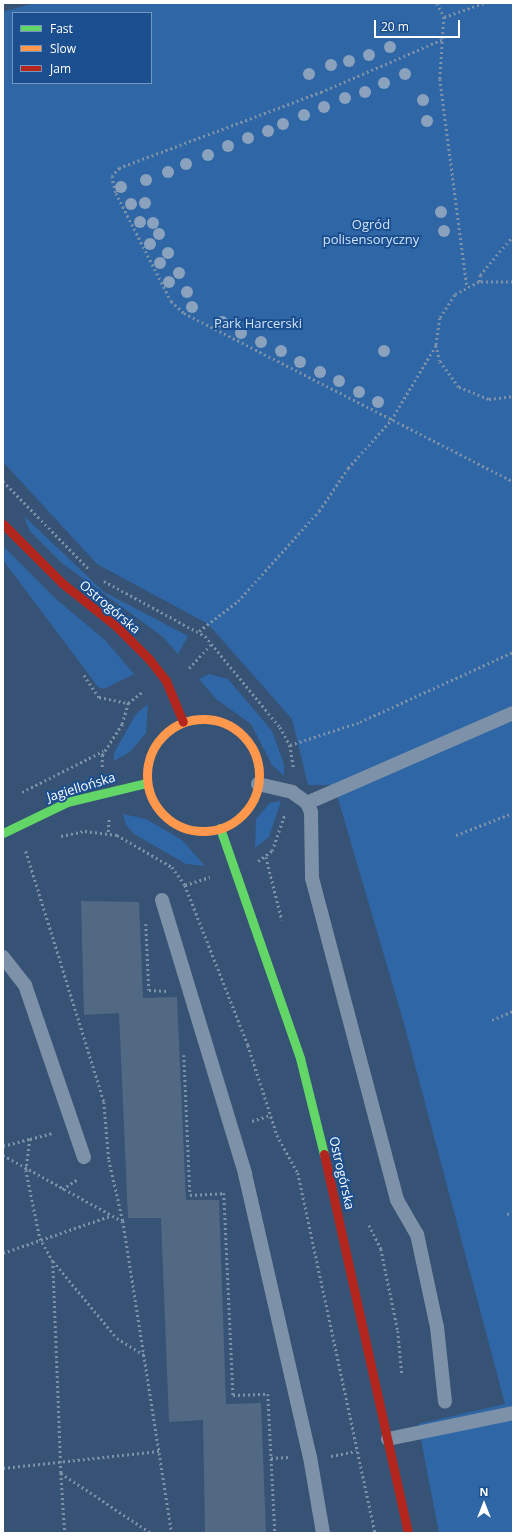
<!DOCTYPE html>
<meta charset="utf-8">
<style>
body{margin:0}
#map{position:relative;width:516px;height:1536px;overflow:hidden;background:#365274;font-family:"Open Sans",sans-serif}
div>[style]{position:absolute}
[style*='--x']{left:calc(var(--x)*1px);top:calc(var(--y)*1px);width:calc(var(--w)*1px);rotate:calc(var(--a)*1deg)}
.green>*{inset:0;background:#2f66a5}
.building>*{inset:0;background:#526984}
.path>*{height:2.5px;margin-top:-1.25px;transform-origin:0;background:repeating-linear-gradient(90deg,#7d92a8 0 2px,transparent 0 5px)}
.lane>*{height:14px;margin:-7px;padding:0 7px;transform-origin:7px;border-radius:7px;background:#7d92a8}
.fast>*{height:9px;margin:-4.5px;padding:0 4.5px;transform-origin:4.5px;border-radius:4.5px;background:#63d668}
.slow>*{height:9px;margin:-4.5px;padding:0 4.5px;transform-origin:4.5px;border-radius:4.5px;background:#ff974d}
.slow>.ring{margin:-4.5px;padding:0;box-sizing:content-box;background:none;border:9px solid #ff974d;border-radius:50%}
.jam>*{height:9px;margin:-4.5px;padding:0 4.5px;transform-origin:4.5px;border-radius:4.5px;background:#b3261e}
.trees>*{width:12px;height:12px;margin:-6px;border-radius:50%;background:#8aa2be}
span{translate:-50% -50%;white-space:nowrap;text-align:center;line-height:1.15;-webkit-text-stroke:4px #1b4f8f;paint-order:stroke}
.park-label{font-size:13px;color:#cfe3fa}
.street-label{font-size:13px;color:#fff}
.frame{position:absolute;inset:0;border:4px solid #fff;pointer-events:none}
.legend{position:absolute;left:12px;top:12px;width:140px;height:72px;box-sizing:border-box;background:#1b4f8f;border:1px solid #7695bc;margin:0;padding:5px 7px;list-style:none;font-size:12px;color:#fff}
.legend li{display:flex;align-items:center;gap:8px;height:20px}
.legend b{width:20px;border:1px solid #7695bc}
.north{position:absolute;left:464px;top:1484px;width:40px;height:40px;-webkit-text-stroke:3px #1b4f8f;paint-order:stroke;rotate:0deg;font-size:11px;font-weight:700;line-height:16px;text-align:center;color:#fff}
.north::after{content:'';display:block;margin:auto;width:14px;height:18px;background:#fff;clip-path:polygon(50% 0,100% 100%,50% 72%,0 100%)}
.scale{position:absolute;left:374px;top:20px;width:86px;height:18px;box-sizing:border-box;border:2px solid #fff;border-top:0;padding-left:5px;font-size:12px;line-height:14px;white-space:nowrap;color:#fff;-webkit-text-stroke:3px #1b4f8f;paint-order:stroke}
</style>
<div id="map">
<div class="green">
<i style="clip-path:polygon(evenodd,34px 3px,513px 3px,513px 1533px,439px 1533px,418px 1424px,505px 1404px,403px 1020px,334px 785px,308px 785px,292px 719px,208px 624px,97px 564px,3px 462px,3px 12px,34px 3px,13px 13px,151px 13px,151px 83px,13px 83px,13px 13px)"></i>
<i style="clip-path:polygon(24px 516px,104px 592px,188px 636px,178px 654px,163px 637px,63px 564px,29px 530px)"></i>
<i style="clip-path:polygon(3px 546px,56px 599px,105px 640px,134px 674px,104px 689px,98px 687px,3px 560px)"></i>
<i style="clip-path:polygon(209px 674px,228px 679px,272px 731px,284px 764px,284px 776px,272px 765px,251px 724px,216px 699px,199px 679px)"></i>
<i style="clip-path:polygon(148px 704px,146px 733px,130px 752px,114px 761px,114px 753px,136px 714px)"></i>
<i style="clip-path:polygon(281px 801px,269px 837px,255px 848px,256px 819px,270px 803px)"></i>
<i style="clip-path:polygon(123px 814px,146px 819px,182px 840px,205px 866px,186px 864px,134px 834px,126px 825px)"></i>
</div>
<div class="building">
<i style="clip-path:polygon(81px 901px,139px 902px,143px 998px,177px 997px,186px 1200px,219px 1200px,226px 1404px,261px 1403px,266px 1533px,205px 1533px,203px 1420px,169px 1422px,161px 1218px,128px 1218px,119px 1013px,84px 1015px)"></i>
</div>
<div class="path">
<i style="--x:437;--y:3;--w:16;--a:63"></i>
<i style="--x:444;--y:17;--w:62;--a:93.7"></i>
<i style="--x:440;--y:79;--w:210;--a:82.6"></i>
<i style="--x:444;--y:17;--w:42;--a:-19.3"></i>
<i style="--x:442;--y:40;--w:131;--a:156.6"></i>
<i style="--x:322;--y:92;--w:216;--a:159.4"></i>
<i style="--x:120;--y:168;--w:11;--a:135"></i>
<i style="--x:112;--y:176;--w:17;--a:77"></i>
<i style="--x:116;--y:193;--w:121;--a:63"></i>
<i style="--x:171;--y:301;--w:18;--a:43"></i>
<i style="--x:184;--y:313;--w:369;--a:27.1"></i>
<i style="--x:479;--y:282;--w:7;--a:-82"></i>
<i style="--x:480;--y:275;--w:51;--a:-49.8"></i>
<i style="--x:513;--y:282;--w:34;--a:180"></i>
<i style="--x:479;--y:282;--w:27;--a:152"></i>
<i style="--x:455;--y:295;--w:27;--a:123"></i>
<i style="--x:440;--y:318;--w:27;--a:98"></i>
<i style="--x:436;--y:345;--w:16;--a:76"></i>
<i style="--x:440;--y:361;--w:32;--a:54"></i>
<i style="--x:459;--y:387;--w:32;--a:22"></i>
<i style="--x:489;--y:399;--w:24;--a:-7"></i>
<i style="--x:3;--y:481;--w:123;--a:45.7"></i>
<i style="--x:104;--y:581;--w:115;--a:28.6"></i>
<i style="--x:205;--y:636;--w:118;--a:50.5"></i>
<i style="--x:280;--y:727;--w:21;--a:61"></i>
<i style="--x:290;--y:745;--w:25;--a:81"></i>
<i style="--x:199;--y:631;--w:49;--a:-37.6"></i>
<i style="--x:238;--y:601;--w:121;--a:-48"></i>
<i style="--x:319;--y:511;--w:52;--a:-56"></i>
<i style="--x:348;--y:468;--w:64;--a:-48.1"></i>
<i style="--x:391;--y:420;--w:87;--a:-59"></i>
<i style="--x:189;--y:668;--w:34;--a:-47"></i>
<i style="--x:84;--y:675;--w:27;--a:56"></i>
<i style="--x:99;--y:697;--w:30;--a:12"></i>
<i style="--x:290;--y:745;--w:74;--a:-18.2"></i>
<i style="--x:360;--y:722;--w:168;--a:-24.6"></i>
<i style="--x:102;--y:767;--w:12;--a:-90"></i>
<i style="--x:102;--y:755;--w:37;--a:-57"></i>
<i style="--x:122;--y:724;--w:22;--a:-74"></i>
<i style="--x:128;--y:703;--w:18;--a:-38"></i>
<i style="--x:22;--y:792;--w:91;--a:-26.8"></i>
<i style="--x:108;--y:832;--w:13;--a:-86"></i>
<i style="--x:456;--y:835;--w:61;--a:-21.1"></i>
<i style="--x:61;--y:836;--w:25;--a:-12"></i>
<i style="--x:85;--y:831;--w:32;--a:7"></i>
<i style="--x:117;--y:835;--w:64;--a:30.2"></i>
<i style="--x:172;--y:867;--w:22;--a:54"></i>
<i style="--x:185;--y:885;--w:172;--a:68.5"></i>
<i style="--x:248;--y:1045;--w:95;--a:72.1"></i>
<i style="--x:277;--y:1135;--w:43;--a:61.1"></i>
<i style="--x:298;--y:1173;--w:368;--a:77.9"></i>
<i style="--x:26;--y:851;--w:263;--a:72.7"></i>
<i style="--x:104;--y:1102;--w:58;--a:85.1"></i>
<i style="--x:109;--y:1160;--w:63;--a:77.1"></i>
<i style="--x:123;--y:1221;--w:316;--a:81.1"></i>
<i style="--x:266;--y:857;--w:65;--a:75.7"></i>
<i style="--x:258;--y:861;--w:17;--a:-36"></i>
<i style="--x:272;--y:851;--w:39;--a:-71"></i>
<i style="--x:185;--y:885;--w:26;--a:-18"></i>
<i style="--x:146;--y:924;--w:66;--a:87.4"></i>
<i style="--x:149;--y:990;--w:18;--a:3"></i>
<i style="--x:492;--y:1020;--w:23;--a:-23"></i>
<i style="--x:184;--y:1055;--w:140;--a:87.5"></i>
<i style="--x:190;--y:1195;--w:34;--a:-3"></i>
<i style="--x:224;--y:1193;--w:202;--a:87.4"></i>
<i style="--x:233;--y:1395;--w:35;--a:-2"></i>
<i style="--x:268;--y:1394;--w:139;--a:87.1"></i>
<i style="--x:252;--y:1121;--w:19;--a:-18"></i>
<i style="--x:30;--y:1139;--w:24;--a:-15"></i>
<i style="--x:3;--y:1146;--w:28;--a:-15"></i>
<i style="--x:30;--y:1139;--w:31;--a:97"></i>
<i style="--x:26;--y:1170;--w:69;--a:78.4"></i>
<i style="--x:40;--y:1238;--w:26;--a:61"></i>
<i style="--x:53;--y:1261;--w:100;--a:50.3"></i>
<i style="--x:117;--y:1338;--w:32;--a:32"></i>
<i style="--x:3;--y:1155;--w:136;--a:29"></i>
<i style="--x:62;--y:1189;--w:19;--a:-32"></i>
<i style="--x:507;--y:1214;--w:6;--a:-18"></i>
<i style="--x:369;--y:1225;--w:27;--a:63"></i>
<i style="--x:381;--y:1249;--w:84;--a:78.3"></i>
<i style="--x:398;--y:1331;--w:44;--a:84.8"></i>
<i style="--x:3;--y:1253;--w:113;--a:-19.1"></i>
<i style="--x:53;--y:1261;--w:212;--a:87.8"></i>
<i style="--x:61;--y:1473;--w:108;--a:33.7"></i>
<i style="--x:331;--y:1456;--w:26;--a:-11"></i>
<i style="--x:271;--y:1458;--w:18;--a:-3"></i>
<i style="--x:3;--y:1468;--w:157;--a:-6.2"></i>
<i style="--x:61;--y:1473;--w:60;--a:86.2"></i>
</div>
<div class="lane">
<i style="--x:258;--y:784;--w:35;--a:13"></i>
<i style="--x:292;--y:792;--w:19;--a:36"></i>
<i style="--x:307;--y:803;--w:10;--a:66"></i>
<i style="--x:311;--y:812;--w:66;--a:89.1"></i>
<i style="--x:312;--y:878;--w:333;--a:75.2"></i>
<i style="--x:397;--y:1200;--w:39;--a:60"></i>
<i style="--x:417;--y:1234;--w:95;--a:77.9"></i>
<i style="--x:437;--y:1327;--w:75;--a:83.9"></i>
<i style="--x:307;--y:803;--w:225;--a:-23.6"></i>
<i style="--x:162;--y:900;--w:286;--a:73.1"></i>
<i style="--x:245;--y:1174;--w:290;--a:77.1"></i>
<i style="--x:310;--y:1457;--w:77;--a:80.3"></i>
<i style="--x:3;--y:957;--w:36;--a:52"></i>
<i style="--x:25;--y:985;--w:182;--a:71.1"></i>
<i style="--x:388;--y:1439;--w:128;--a:-11.7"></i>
</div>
<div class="fast">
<i style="--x:220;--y:828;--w:244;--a:70.8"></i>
<i style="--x:300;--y:1058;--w:99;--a:76"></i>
<i style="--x:3;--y:833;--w:71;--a:-25.8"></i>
<i style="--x:67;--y:802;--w:82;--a:-13.4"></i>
</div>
<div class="slow">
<i class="ring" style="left:147px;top:719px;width:103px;height:103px"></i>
</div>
<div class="jam">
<i style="--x:3;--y:524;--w:83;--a:45"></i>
<i style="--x:62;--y:583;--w:69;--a:38.5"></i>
<i style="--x:116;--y:626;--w:47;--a:45"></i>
<i style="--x:149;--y:659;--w:28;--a:52"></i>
<i style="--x:166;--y:681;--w:44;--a:67.5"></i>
<i style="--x:324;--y:1154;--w:388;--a:77.5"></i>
</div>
<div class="trees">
<i style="left:390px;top:47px"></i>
<i style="left:369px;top:55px"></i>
<i style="left:349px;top:61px"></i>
<i style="left:331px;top:65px"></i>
<i style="left:309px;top:74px"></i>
<i style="left:405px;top:74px"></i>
<i style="left:384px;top:83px"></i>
<i style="left:365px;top:92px"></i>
<i style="left:345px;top:98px"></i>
<i style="left:423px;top:100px"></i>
<i style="left:324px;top:107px"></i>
<i style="left:304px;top:115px"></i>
<i style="left:427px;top:121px"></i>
<i style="left:283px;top:124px"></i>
<i style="left:268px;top:131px"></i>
<i style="left:248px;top:138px"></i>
<i style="left:228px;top:146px"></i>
<i style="left:208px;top:155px"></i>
<i style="left:186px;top:164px"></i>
<i style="left:168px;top:172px"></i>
<i style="left:146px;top:180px"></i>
<i style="left:121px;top:187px"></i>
<i style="left:145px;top:203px"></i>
<i style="left:131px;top:204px"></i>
<i style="left:441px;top:212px"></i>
<i style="left:140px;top:222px"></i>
<i style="left:153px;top:223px"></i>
<i style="left:444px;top:231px"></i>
<i style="left:159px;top:234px"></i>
<i style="left:150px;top:244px"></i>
<i style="left:168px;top:253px"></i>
<i style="left:160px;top:263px"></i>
<i style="left:179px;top:273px"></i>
<i style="left:169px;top:282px"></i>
<i style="left:187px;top:292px"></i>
<i style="left:192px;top:307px"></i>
<i style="left:222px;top:322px"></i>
<i style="left:241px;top:333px"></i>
<i style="left:261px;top:342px"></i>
<i style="left:281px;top:351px"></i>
<i style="left:384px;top:351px"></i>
<i style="left:300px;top:362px"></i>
<i style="left:320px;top:372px"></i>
<i style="left:339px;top:381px"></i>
<i style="left:359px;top:392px"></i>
<i style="left:378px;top:402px"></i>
</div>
<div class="park-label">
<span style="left:371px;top:232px">Ogród<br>polisensoryczny</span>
<span style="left:258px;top:323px">Park Harcerski</span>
</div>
<div class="street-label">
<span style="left:110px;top:607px;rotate:40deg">Ostrogórska</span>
<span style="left:81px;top:787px;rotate:-17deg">Jagiellońska</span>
<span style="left:342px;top:1173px;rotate:77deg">Ostrogórska</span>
</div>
<div class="frame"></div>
<ul class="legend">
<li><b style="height:5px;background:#63d668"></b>Fast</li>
<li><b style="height:5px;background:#ff974d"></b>Slow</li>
<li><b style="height:5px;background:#b3261e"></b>Jam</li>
</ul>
<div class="north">N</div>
<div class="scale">20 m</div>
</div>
